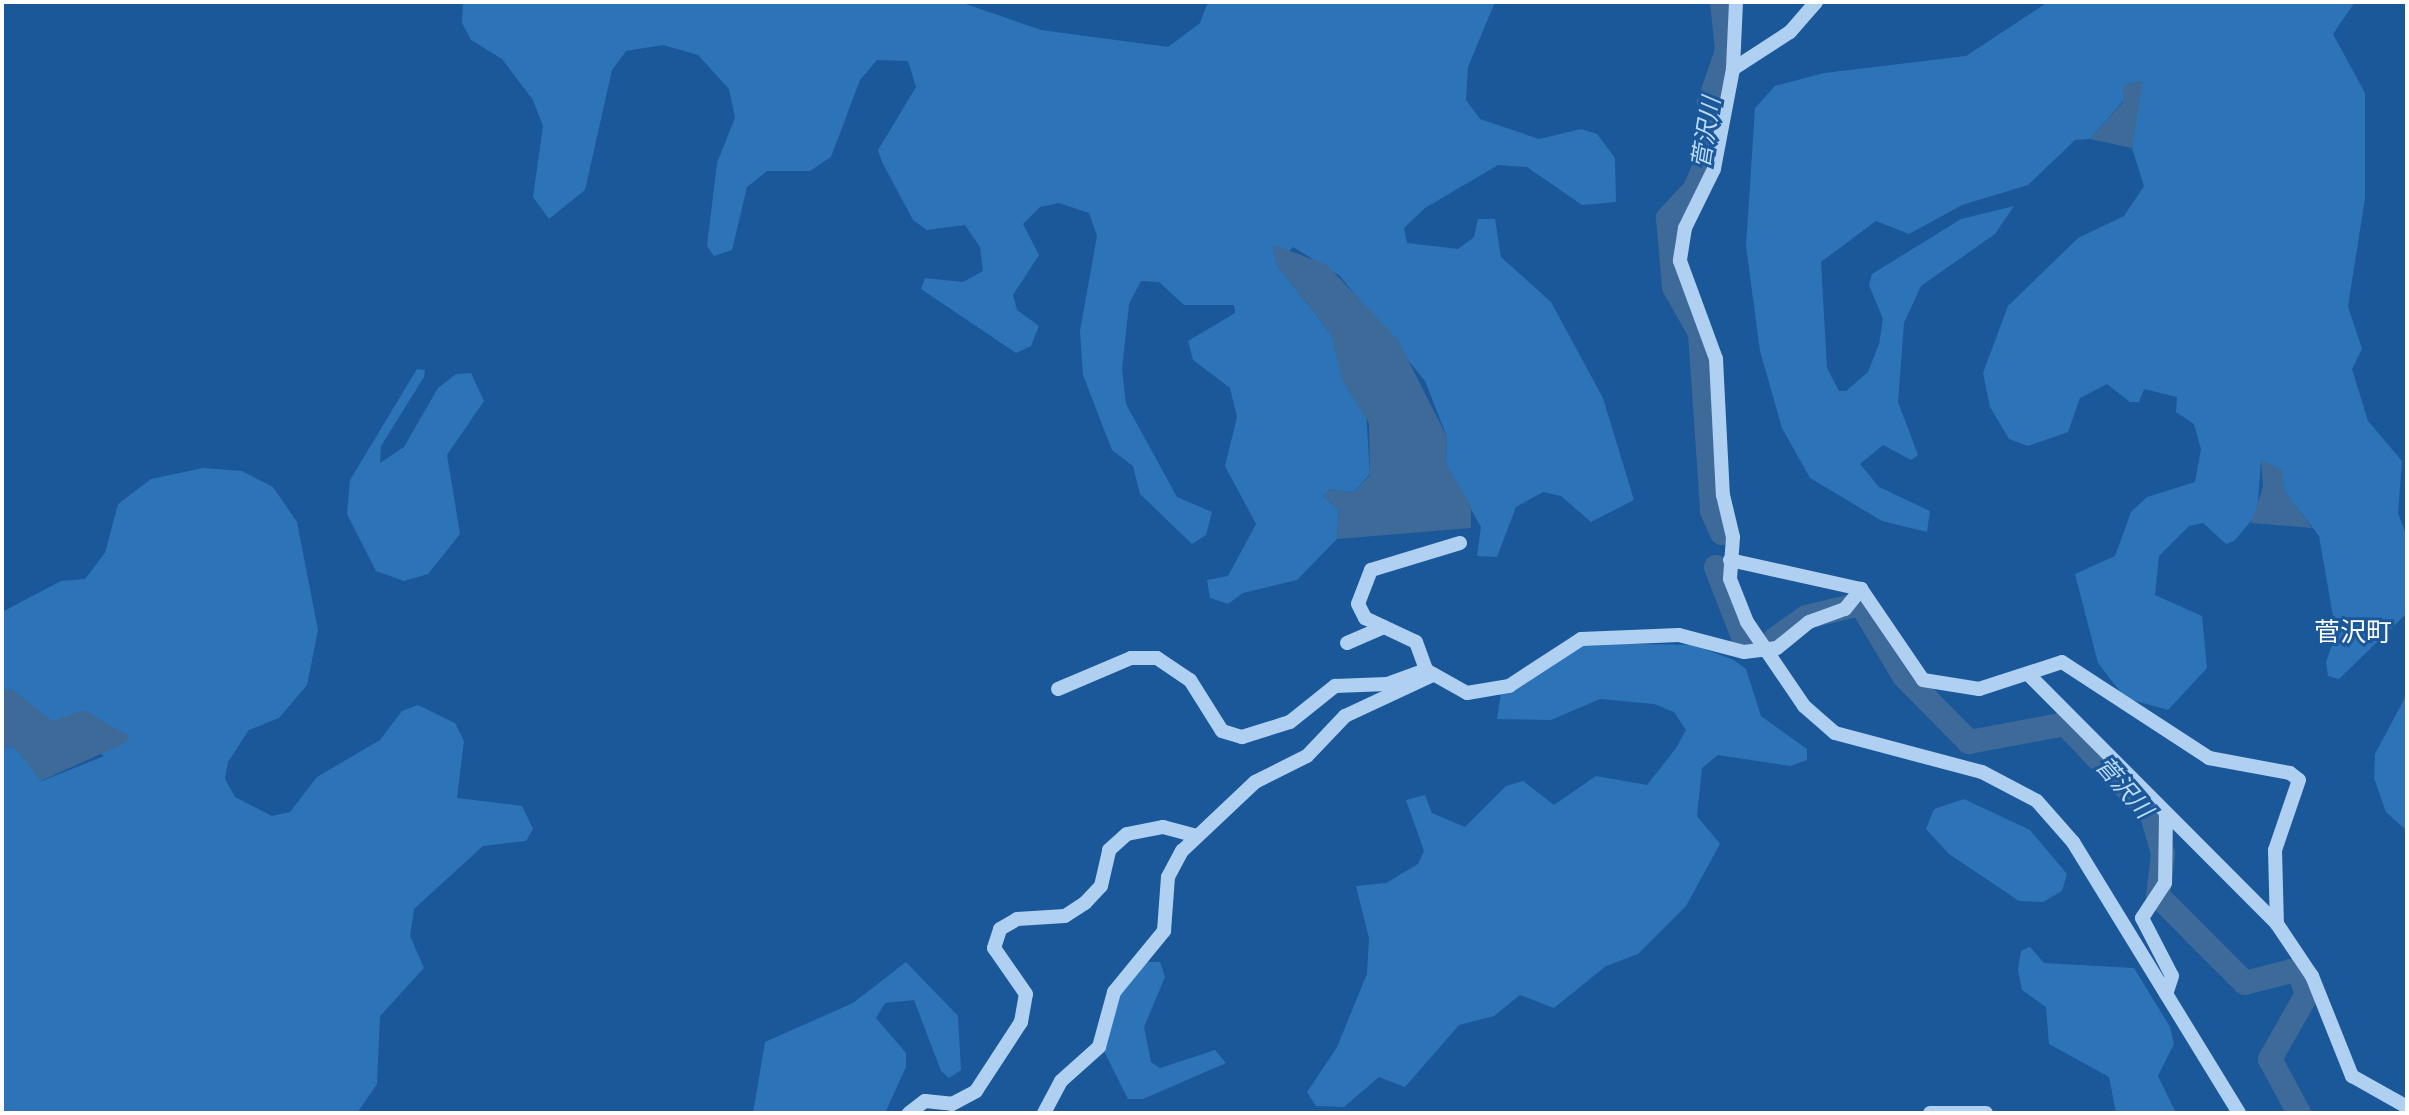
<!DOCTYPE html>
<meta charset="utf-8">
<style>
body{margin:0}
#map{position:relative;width:2409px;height:1115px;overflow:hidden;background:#1a589a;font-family:"Roboto Condensed","Noto Sans JP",sans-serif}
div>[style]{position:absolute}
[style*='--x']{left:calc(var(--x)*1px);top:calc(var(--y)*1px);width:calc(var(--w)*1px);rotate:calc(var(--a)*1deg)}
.green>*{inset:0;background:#2d73b7}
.water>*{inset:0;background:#3d6a99}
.river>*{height:24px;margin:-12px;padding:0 12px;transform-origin:12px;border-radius:12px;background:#3d6a99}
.minor>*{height:14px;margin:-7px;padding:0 7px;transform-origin:7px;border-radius:7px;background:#b0d0f1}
span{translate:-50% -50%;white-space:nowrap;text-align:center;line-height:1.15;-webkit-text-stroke:6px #1a589a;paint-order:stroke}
.water-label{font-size:24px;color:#bcdaf7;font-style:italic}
.quarter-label{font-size:26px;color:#fff}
.frame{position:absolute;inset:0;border:4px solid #fff;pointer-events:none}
</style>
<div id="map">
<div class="green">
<i style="clip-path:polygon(960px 2px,1041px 30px,1168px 47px,1200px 23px,1208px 2px,1495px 2px,1468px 67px,1466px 100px,1480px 119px,1539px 139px,1581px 129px,1597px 134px,1615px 158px,1616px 202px,1582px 205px,1527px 167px,1498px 165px,1425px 208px,1404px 228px,1407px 243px,1458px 249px,1474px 237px,1478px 219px,1495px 219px,1501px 257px,1551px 302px,1603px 398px,1634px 500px,1591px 522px,1561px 496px,1543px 492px,1516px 507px,1497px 557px,1477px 556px,1481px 527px,1446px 464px,1447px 437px,1425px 381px,1340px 276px,1293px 247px,1276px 264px,1331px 334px,1353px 396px,1366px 412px,1370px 474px,1353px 493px,1331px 489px,1323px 496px,1339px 510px,1337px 539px,1297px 580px,1243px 593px,1228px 604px,1210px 598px,1207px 580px,1228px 576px,1256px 524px,1225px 466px,1237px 417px,1230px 388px,1193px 360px,1188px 341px,1235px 313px,1234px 305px,1184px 305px,1159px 282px,1141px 281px,1129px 304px,1122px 369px,1126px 404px,1177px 497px,1212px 512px,1206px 535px,1192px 544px,1140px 494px,1133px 466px,1112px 450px,1083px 375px,1080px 331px,1097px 236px,1089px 213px,1059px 203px,1040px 207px,1023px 224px,1039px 255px,1013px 295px,1017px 310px,1039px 326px,1031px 346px,1016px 353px,921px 289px,925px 278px,963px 282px,983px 271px,980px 247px,965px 225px,927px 230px,913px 220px,882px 162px,878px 150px,916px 87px,908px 61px,877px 60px,860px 80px,831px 157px,810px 171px,767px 171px,747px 187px,732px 250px,714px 256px,707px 246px,717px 163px,735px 118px,729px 89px,698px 55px,663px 45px,626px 51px,612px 70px,585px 190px,549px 219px,533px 197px,543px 126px,533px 100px,502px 59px,471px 40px,462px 23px,463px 2px)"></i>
<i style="clip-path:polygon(2048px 2px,2355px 2px,2333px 34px,2365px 93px,2365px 199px,2348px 306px,2362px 349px,2352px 369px,2368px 421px,2402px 461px,2398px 513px,2407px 537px,2407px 613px,2339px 679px,2328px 676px,2326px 662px,2336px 633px,2319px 536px,2261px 461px,2257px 514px,2234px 541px,2226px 544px,2203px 523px,2189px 526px,2159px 556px,2155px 595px,2202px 616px,2207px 668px,2168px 710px,2125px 698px,2098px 663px,2075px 574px,2115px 556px,2131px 512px,2147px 497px,2195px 482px,2201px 449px,2194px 424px,2176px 412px,2177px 397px,2144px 389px,2139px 402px,2130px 402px,2107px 384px,2080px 398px,2068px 432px,2028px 446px,2009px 439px,1990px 407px,1983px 373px,2008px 306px,2078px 238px,2124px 216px,2144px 186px,2132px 148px,2135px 106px,2123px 101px,2090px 139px,2075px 140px,2028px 185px,1962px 205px,1909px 234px,1876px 221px,1821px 262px,1827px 368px,1839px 391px,1846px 391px,1868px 372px,1879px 344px,1883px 319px,1869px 285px,1872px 274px,1961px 219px,2014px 206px,1995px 234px,1921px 286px,1904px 323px,1898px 402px,1918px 455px,1911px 460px,1883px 445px,1860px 464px,1879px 487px,1930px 511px,1927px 532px,1882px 521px,1810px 478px,1782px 428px,1760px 351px,1746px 246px,1755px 108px,1775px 86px,1824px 73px,1966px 56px)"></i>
<i style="clip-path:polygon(417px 369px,425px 370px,424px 377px,381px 446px,380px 463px,404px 447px,438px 388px,456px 374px,471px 373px,484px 401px,447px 455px,460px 534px,428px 574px,404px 581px,376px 571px,347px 514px,350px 480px)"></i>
<i style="clip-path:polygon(203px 468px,242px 471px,273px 487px,297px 522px,318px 630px,307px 685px,279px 718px,249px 730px,228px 762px,225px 779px,235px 797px,272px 816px,290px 812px,317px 777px,380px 740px,402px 711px,418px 705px,455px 723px,464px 741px,457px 798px,522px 806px,533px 829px,526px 841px,483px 846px,414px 909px,410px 936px,424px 968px,380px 1016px,377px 1084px,357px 1113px,2px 1113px,2px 746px,15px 748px,42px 781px,104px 756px,2px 693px,2px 612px,61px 581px,85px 579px,105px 553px,118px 504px,151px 479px)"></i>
<i style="clip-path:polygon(1587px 643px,1693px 645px,1734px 660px,1746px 669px,1761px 716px,1807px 749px,1807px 760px,1790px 766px,1718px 755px,1702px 768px,1697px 816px,1720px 844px,1686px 906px,1638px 954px,1606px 966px,1554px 1008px,1520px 995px,1494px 1016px,1459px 1025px,1405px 1087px,1379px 1077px,1344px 1107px,1316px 1106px,1307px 1092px,1337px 1047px,1367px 974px,1369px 938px,1356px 886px,1386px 883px,1418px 864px,1424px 851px,1406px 800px,1425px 795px,1432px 813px,1465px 827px,1506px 786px,1523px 781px,1554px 805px,1596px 776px,1647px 785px,1676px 748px,1686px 730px,1674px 712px,1654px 704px,1600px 699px,1551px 720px,1497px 719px,1501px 693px)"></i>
<i style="clip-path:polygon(2407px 694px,2407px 831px,2386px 812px,2374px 778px,2375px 754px)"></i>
<i style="clip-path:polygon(1964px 799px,2030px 830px,2067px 874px,2062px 891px,2043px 902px,2019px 901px,1949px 854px,1926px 829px,1934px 809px)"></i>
<i style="clip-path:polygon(2030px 947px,2044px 963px,2134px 968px,2170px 1027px,2174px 1044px,2158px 1076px,2176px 1113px,2116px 1113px,2109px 1077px,2049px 1044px,2046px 1007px,2022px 990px,2018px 970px,2021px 951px)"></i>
<i style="clip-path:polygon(906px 962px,958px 1016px,961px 1070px,949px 1078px,941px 1071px,914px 1000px,885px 1003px,876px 1018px,906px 1053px,906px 1067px,885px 1113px,753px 1113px,765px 1042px,853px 1003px)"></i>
<i style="clip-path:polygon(1147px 962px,1160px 962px,1165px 977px,1144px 1027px,1151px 1062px,1160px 1068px,1215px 1050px,1226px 1063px,1143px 1099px,1128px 1099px,1101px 1045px,1128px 974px)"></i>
</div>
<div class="water">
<i style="clip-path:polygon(2143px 81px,2132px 148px,2090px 139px,2123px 102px,2124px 84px)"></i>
<i style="clip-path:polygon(1272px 244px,1327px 265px,1398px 340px,1447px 437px,1446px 464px,1471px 505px,1471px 528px,1337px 539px,1339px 510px,1323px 496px,1331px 489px,1353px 493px,1370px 475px,1369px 423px,1342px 380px,1331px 334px,1276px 264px)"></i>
<i style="clip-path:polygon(2261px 460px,2282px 470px,2284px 490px,2312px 528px,2251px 523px,2263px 487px)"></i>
<i style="clip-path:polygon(11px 688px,52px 721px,84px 710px,129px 736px,127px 742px,41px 781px,15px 748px,2px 746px,2px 693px)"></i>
</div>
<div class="river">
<i style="--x:1722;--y:2;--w:49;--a:84.2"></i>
<i style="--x:1727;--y:51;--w:55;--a:109.1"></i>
<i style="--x:1709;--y:103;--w:55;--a:91"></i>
<i style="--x:1708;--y:158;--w:34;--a:113"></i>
<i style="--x:1695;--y:189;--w:40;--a:133"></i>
<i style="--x:1668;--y:218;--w:69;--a:85"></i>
<i style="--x:1674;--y:287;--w:53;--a:60.5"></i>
<i style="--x:1700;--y:333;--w:178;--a:86.1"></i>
<i style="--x:1712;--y:511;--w:24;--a:66"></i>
<i style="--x:1716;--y:567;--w:80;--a:68.9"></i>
<i style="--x:1775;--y:639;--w:38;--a:-35"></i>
<i style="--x:1806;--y:617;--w:57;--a:-13.3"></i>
<i style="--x:1861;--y:604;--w:84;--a:59.2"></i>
<i style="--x:1904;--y:676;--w:93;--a:45.4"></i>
<i style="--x:1969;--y:742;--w:98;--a:-10.6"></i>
<i style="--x:2065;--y:724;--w:126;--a:46.3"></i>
<i style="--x:2152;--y:815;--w:41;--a:74.2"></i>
<i style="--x:2163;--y:854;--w:42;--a:96.8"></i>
<i style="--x:2158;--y:896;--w:123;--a:45"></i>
<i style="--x:2245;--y:983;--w:48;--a:-14.6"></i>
<i style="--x:2291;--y:971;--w:11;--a:27"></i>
<i style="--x:2301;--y:976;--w:19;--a:72"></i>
<i style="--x:2307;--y:994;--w:75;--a:119.6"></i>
<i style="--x:2270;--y:1059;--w:61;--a:61.8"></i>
</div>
<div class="minor">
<i style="--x:1736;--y:2;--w:67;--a:92.6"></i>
<i style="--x:1733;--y:69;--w:102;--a:100.8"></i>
<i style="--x:1714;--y:169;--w:66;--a:116.2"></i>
<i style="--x:1685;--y:228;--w:33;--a:99"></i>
<i style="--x:1680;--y:261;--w:104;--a:69.8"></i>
<i style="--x:1716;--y:359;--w:136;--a:87.1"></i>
<i style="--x:1723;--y:495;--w:43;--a:76.6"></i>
<i style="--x:1733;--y:537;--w:42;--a:94.1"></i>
<i style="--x:1730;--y:579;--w:46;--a:68.4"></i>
<i style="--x:1747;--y:622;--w:102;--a:55.8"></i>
<i style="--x:1804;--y:706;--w:41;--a:41.1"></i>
<i style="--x:1835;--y:733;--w:152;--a:14.9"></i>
<i style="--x:1982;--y:772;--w:62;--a:27.8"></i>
<i style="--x:2037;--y:801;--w:55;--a:48.7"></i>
<i style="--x:2073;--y:842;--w:318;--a:58.5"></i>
<i style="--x:1733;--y:69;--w:68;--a:-33"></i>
<i style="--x:1790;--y:32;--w:40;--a:-49"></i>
<i style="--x:1460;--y:543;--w:93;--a:163.1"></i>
<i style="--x:1371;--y:570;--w:36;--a:111"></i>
<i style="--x:1358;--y:604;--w:16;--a:63"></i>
<i style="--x:1365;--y:618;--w:56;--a:25.2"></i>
<i style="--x:1416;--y:642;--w:30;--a:70"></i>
<i style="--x:1426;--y:670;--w:47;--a:29.3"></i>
<i style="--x:1467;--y:693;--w:43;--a:-9.5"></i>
<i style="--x:1509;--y:686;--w:86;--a:-33.1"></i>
<i style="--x:1581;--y:639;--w:98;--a:-2.3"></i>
<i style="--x:1679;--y:635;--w:67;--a:14.7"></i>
<i style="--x:1744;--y:652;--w:33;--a:-7"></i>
<i style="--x:1777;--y:648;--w:41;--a:-39.1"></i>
<i style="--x:1809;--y:622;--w:38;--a:-20"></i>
<i style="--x:1845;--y:609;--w:26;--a:-51"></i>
<i style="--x:1730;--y:560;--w:134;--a:12.5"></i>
<i style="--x:1861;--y:589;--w:110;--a:55.7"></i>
<i style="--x:1923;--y:680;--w:57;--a:9.1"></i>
<i style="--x:1979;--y:689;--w:87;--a:-18"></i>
<i style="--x:2062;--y:662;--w:176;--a:33.1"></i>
<i style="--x:2209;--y:758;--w:82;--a:10.5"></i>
<i style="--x:2290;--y:773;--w:11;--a:38"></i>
<i style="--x:2299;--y:780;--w:74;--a:108.9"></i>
<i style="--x:2275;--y:850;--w:74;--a:88.5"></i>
<i style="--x:1347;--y:643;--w:40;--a:-23.4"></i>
<i style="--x:2030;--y:676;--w:350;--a:45.1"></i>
<i style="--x:2277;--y:924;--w:63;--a:56.1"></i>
<i style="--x:2312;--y:976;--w:108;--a:68.2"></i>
<i style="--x:2352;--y:1076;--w:63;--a:29.4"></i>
<i style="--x:1058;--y:689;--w:79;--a:-23"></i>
<i style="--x:1131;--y:658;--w:26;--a:0"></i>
<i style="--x:1157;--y:658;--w:40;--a:34"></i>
<i style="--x:1190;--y:680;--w:60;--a:57.9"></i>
<i style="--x:1222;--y:731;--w:21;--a:17"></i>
<i style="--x:1242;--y:737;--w:50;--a:-17.4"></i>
<i style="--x:1290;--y:722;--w:58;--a:-38.7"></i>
<i style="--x:1335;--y:686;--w:52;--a:-2.2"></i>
<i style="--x:1387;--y:684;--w:41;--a:-19.7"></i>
<i style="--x:2166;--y:814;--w:69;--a:90.8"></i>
<i style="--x:2165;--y:883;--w:42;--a:123.3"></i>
<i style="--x:2142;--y:918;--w:65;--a:62.7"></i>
<i style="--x:2172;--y:976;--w:19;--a:108"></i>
<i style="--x:909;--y:1113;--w:20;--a:-37"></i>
<i style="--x:925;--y:1101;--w:27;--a:6"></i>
<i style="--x:952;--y:1104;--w:27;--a:-28"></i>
<i style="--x:976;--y:1091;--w:82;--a:-56.9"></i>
<i style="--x:1021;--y:1022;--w:28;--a:-80"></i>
<i style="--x:1026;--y:994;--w:56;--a:-124.8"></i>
<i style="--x:994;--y:948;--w:20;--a:-72"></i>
<i style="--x:1000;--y:929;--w:20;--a:-30"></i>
<i style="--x:1017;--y:919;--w:48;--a:-3.6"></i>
<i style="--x:1065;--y:916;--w:24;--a:-33"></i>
<i style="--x:1085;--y:903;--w:23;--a:-47"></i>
<i style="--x:1101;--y:886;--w:37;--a:-77"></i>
<i style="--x:1109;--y:850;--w:24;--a:-42"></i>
<i style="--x:1127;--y:834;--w:37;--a:-11"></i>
<i style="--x:1163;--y:827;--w:35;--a:15"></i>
<i style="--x:1044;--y:1113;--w:36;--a:-62"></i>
<i style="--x:1061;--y:1081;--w:51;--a:-41.8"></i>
<i style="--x:1099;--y:1047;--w:57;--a:-74.7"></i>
<i style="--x:1114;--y:992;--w:79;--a:-50.7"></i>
<i style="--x:1164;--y:931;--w:54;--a:-85.8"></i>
<i style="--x:1168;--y:877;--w:30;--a:-62"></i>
<i style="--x:1182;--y:851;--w:100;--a:-43.4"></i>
<i style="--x:1255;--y:782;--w:58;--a:-26.6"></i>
<i style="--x:1307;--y:756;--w:55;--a:-46.5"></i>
<i style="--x:1345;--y:716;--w:97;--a:-25"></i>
<i style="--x:1930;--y:1113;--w:56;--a:0"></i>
</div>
<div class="water-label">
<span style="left:1707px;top:133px;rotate:-81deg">菅沢川</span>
<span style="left:2123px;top:788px;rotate:49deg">菅沢川</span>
</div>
<div class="quarter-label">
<span style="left:2353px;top:633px">菅沢町</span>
</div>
<div class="frame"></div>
</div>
